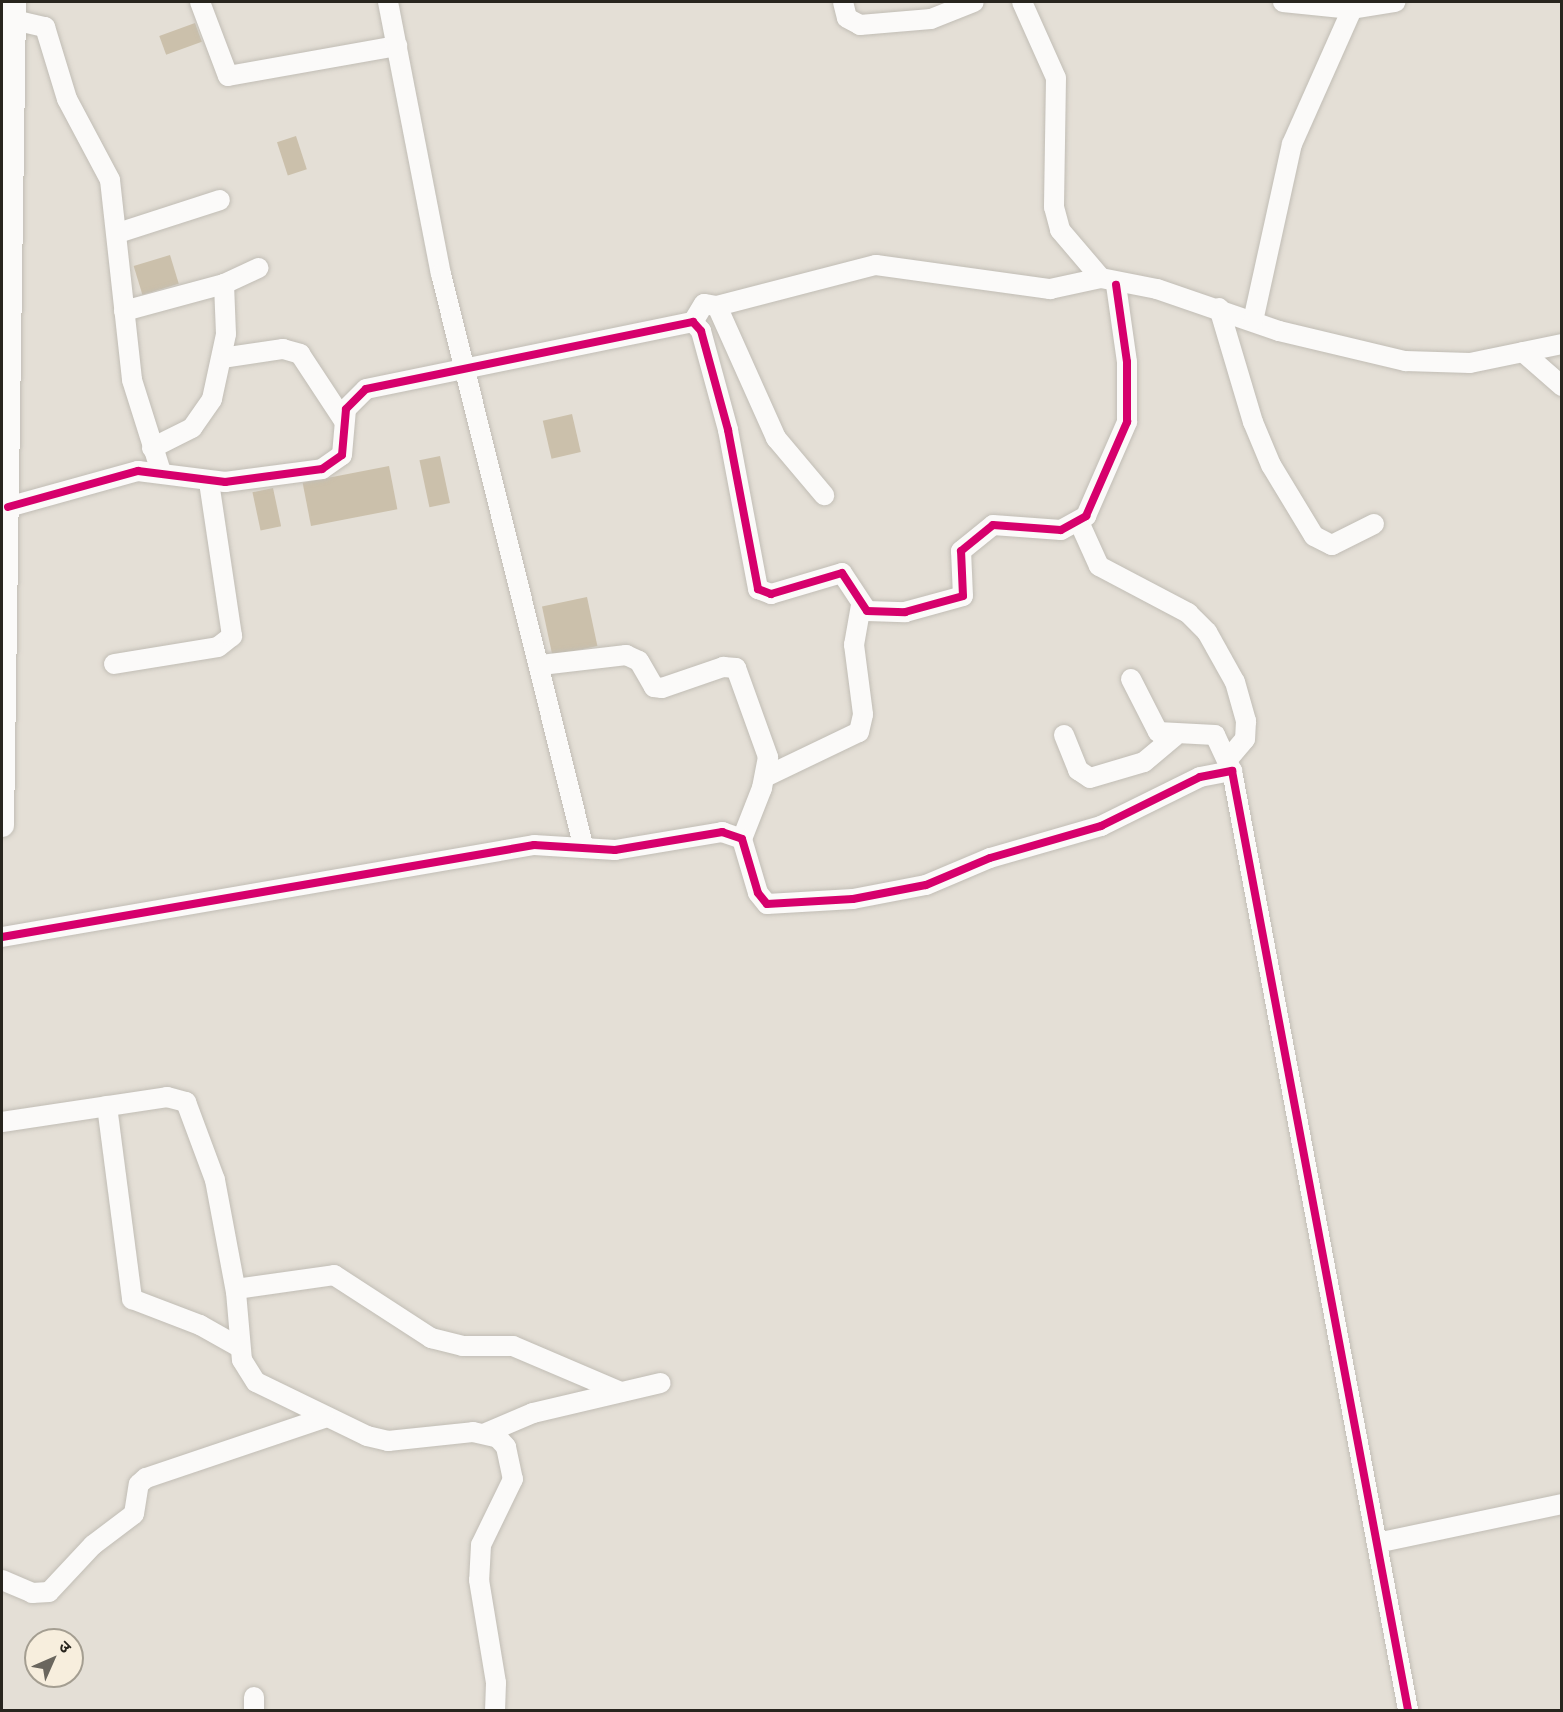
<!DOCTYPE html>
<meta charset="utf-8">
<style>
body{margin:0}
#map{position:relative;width:1563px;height:1712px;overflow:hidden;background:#e4dfd6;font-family:"Asap Condensed","Noto Sans Devanagari",sans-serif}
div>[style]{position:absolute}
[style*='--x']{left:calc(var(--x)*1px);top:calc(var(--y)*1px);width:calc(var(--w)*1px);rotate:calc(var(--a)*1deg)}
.building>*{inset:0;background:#cbc0ab;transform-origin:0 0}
.roads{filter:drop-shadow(0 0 2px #c1bdb5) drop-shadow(0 0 2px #c1bdb5)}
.minor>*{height:20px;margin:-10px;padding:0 10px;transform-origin:10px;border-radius:10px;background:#fbfaf9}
.tertiary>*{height:24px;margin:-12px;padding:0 12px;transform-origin:12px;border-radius:12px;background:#fbfaf9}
.cycleway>*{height:8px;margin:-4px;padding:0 4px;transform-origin:4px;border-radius:4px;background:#d6006c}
span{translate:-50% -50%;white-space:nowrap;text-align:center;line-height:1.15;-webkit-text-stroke:5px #f7eedd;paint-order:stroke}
.frame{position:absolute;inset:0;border:3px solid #28251e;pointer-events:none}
.north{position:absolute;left:24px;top:1628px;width:60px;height:60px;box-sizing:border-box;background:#f7eedd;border:2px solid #a49e91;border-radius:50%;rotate:45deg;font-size:16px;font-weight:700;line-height:24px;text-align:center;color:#28251e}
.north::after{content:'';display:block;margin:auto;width:21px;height:27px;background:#6a665e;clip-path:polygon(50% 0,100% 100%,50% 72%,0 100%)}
</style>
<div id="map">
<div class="building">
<i style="left:195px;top:23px;width:20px;height:38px;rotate:70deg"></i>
<i style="left:296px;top:136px;width:35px;height:20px;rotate:72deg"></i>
<i style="left:170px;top:255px;width:30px;height:38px;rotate:73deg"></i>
<i style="left:572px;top:414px;width:39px;height:30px;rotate:77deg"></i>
<i style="left:440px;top:456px;width:48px;height:21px;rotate:78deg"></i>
<i style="left:389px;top:466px;width:44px;height:88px;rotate:79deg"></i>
<i style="left:273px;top:488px;width:39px;height:21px;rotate:78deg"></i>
<i style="left:587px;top:597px;width:50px;height:46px;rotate:78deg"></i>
</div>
<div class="roads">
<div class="minor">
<i style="--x:200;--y:2;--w:79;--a:69.3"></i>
<i style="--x:228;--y:76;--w:172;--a:-10.1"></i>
<i style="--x:388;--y:2;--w:277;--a:79"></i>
<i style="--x:441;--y:274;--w:588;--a:76.03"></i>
<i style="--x:843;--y:2;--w:16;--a:76"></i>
<i style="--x:847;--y:18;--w:15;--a:28"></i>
<i style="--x:860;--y:25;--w:71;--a:-4.8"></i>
<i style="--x:931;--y:19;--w:46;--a:-21.6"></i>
<i style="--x:1022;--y:2;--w:83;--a:65.9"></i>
<i style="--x:1056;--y:78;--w:129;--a:90.9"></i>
<i style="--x:1054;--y:207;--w:24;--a:75"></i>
<i style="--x:1060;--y:230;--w:63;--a:49.5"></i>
<i style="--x:1101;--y:278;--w:57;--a:11.1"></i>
<i style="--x:1157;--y:289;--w:129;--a:19"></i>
<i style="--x:1279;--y:331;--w:130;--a:13.4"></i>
<i style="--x:1405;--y:361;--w:65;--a:1.8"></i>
<i style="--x:1470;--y:363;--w:94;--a:-11.7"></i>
<i style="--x:1283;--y:2;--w:69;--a:5.8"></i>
<i style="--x:1352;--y:9;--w:44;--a:-9.2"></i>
<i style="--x:14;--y:20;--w:32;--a:13"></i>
<i style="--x:45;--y:27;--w:75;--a:73"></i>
<i style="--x:67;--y:99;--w:92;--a:62"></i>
<i style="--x:110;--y:180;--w:201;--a:83.7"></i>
<i style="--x:132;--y:380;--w:96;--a:72.5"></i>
<i style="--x:118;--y:233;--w:107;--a:-17.9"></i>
<i style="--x:717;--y:306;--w:164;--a:-14.5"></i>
<i style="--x:876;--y:265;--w:176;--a:7.9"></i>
<i style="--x:1050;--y:289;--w:52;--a:-12.2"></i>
<i style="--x:1219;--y:308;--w:119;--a:73.4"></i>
<i style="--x:1253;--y:422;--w:47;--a:67.3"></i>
<i style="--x:1271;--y:465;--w:83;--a:58.8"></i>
<i style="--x:1314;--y:536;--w:20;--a:27"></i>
<i style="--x:1332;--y:545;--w:47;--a:-26.6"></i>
<i style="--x:124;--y:311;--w:104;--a:-15.1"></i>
<i style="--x:224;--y:284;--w:38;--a:-25"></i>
<i style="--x:1253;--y:321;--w:181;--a:-77.6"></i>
<i style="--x:1292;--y:144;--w:148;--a:-66"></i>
<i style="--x:693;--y:322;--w:21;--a:-59"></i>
<i style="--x:704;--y:304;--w:13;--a:9"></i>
<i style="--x:717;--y:306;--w:145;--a:65.9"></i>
<i style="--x:776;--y:438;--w:75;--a:49.9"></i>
<i style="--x:1523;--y:352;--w:52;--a:41.1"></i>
<i style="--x:222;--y:358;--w:62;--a:-8.4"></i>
<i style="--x:283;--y:349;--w:18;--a:16"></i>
<i style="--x:300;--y:354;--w:80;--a:56.7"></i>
<i style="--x:152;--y:448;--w:45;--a:-26.6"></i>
<i style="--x:192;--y:428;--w:35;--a:-55"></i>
<i style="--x:212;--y:399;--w:66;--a:-77.8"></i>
<i style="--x:226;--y:334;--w:50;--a:-92.3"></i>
<i style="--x:8;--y:507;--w:135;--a:-15.5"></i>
<i style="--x:138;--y:471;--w:88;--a:7.2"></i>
<i style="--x:225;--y:482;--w:98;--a:-7.6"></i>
<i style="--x:322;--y:469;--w:24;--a:-35"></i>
<i style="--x:342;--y:455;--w:46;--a:-85"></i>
<i style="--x:346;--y:409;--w:28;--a:-45"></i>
<i style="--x:366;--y:389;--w:334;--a:-11.6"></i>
<i style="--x:693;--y:322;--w:12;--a:48"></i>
<i style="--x:701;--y:331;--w:103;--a:74.7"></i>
<i style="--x:728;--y:430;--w:162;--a:79.3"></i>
<i style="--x:758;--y:589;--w:14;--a:21"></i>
<i style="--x:771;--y:594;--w:74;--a:-16.5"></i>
<i style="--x:842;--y:573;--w:45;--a:56.7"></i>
<i style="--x:867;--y:611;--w:38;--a:2"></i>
<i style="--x:905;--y:612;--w:60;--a:-15.4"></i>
<i style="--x:963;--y:596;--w:45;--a:-92.5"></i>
<i style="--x:961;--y:551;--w:41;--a:-39.1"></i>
<i style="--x:993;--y:525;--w:68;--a:4.2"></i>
<i style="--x:1061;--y:530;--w:29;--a:-29"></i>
<i style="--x:1086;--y:516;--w:103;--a:-66.4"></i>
<i style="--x:1127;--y:422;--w:60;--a:-90"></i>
<i style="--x:1127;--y:362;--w:78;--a:-98.1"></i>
<i style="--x:1080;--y:524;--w:46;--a:65.7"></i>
<i style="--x:1099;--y:566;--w:101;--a:27.8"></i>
<i style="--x:1188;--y:613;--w:27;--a:45"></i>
<i style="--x:1207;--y:632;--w:57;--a:60.8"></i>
<i style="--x:1235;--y:682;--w:41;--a:74.2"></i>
<i style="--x:1246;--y:721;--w:18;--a:93"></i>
<i style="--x:1245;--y:739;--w:26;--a:130"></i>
<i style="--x:114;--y:664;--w:105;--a:-9.3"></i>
<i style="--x:218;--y:647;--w:18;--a:-38"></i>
<i style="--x:232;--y:636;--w:156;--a:-98.5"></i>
<i style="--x:541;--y:665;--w:86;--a:-6.7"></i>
<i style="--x:626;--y:655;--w:14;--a:25"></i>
<i style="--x:639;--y:661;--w:30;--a:60"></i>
<i style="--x:654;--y:687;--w:8;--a:7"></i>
<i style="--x:662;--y:688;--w:65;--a:-19"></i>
<i style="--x:723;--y:667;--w:13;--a:4"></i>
<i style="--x:736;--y:668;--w:95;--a:70.2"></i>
<i style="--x:768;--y:757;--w:32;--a:101"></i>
<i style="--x:762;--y:788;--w:55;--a:111.4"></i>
<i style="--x:1131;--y:679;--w:59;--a:63"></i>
<i style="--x:1158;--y:732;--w:57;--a:3"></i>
<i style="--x:1215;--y:735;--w:38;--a:65"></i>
<i style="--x:1064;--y:735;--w:38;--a:68"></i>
<i style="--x:1078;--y:770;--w:14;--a:34"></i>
<i style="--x:1090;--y:778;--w:56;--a:-16.5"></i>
<i style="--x:1144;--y:762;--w:40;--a:-40"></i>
<i style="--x:765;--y:777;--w:104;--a:-25.6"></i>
<i style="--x:859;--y:732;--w:18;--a:-77"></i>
<i style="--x:863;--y:714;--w:70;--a:-97.4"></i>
<i style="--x:854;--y:645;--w:39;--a:-80"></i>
<i style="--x:2;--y:937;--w:540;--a:-9.81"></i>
<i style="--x:534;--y:845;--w:81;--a:3.5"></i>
<i style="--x:615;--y:850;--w:109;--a:-9.5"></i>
<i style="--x:722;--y:832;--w:21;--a:19"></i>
<i style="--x:742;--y:839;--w:56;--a:73.5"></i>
<i style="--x:758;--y:893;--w:14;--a:51"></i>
<i style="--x:767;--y:904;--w:86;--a:-3.3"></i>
<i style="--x:853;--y:899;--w:74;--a:-10.9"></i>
<i style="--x:926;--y:885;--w:69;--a:-22.9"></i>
<i style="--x:990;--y:858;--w:116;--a:-16.1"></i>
<i style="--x:1101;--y:826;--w:110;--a:-26.3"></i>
<i style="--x:1200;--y:777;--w:33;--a:-11"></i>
<i style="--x:1232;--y:771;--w:955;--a:79.38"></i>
<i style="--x:107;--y:1106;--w:195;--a:82.6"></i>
<i style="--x:132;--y:1299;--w:73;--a:20.9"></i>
<i style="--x:200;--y:1325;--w:45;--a:29.4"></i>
<i style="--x:2;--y:1122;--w:167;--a:-8.6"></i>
<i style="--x:167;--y:1097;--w:20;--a:15"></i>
<i style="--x:186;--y:1102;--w:83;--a:69.6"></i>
<i style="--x:215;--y:1180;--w:114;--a:79.4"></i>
<i style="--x:236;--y:1292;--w:68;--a:85"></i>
<i style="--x:242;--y:1360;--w:26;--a:58"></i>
<i style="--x:256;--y:1382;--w:123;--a:25.9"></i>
<i style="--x:367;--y:1436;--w:22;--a:13"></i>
<i style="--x:388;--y:1441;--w:85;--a:-6"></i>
<i style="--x:473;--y:1432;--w:26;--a:13"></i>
<i style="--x:498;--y:1438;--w:12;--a:48"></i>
<i style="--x:506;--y:1447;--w:33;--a:78"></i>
<i style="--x:513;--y:1479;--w:73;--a:115.9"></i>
<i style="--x:481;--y:1545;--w:35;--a:93"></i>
<i style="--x:479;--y:1580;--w:104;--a:80.6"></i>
<i style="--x:496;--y:1683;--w:27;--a:92"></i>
<i style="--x:236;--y:1289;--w:99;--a:-8.1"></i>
<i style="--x:334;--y:1275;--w:116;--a:33"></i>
<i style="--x:431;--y:1338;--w:32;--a:14"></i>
<i style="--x:462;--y:1346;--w:51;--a:0"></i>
<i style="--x:513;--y:1346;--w:117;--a:23.1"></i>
<i style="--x:486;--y:1433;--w:51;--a:-23.1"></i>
<i style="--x:533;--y:1413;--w:131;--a:-13.2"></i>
<i style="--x:1377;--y:1543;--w:189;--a:-11.9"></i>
<i style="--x:2;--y:1580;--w:33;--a:23"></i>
<i style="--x:32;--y:1593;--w:17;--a:-3"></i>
<i style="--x:49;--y:1592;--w:64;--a:-46.9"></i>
<i style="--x:93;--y:1545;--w:51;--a:-37.1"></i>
<i style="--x:134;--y:1514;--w:30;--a:-81"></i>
<i style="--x:139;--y:1484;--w:9;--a:-41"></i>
<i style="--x:146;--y:1478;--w:188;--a:-18.6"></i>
<i style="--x:254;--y:1697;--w:13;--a:90"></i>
</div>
<div class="tertiary">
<i style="--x:2;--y:825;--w:823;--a:-89.16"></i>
</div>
</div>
<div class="cycleway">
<i style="--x:8;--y:507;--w:135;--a:-15.5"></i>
<i style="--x:138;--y:471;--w:88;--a:7.2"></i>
<i style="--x:225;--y:482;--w:98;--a:-7.6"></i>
<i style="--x:322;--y:469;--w:24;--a:-35"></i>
<i style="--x:342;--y:455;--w:46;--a:-85"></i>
<i style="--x:346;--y:409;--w:28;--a:-45"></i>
<i style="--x:366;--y:389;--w:334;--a:-11.6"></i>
<i style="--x:693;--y:322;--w:12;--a:48"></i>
<i style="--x:701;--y:331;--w:103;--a:74.7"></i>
<i style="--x:728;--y:430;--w:162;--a:79.3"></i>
<i style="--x:758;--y:589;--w:14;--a:21"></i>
<i style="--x:771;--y:594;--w:74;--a:-16.5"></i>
<i style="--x:842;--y:573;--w:45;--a:56.7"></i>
<i style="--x:867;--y:611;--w:38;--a:2"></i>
<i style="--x:905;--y:612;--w:60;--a:-15.4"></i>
<i style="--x:963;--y:596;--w:45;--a:-92.5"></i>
<i style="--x:961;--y:551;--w:41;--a:-39.1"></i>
<i style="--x:993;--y:525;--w:68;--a:4.2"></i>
<i style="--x:1061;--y:530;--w:29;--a:-29"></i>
<i style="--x:1086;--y:516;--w:103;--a:-66.4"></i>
<i style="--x:1127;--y:422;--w:60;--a:-90"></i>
<i style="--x:1127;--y:362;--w:78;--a:-98.1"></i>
<i style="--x:2;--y:937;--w:540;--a:-9.81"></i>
<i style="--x:534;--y:845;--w:81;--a:3.5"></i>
<i style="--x:615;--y:850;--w:109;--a:-9.5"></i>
<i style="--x:722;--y:832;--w:21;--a:19"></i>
<i style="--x:742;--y:839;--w:56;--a:73.5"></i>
<i style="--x:758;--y:893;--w:14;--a:51"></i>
<i style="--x:767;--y:904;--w:86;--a:-3.3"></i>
<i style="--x:853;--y:899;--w:74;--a:-10.9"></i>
<i style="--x:926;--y:885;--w:69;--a:-22.9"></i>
<i style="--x:990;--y:858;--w:116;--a:-16.1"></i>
<i style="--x:1101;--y:826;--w:110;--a:-26.3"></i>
<i style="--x:1200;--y:777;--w:33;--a:-11"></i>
<i style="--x:1232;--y:771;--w:955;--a:79.38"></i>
</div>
<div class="frame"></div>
<div class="north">उ</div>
</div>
